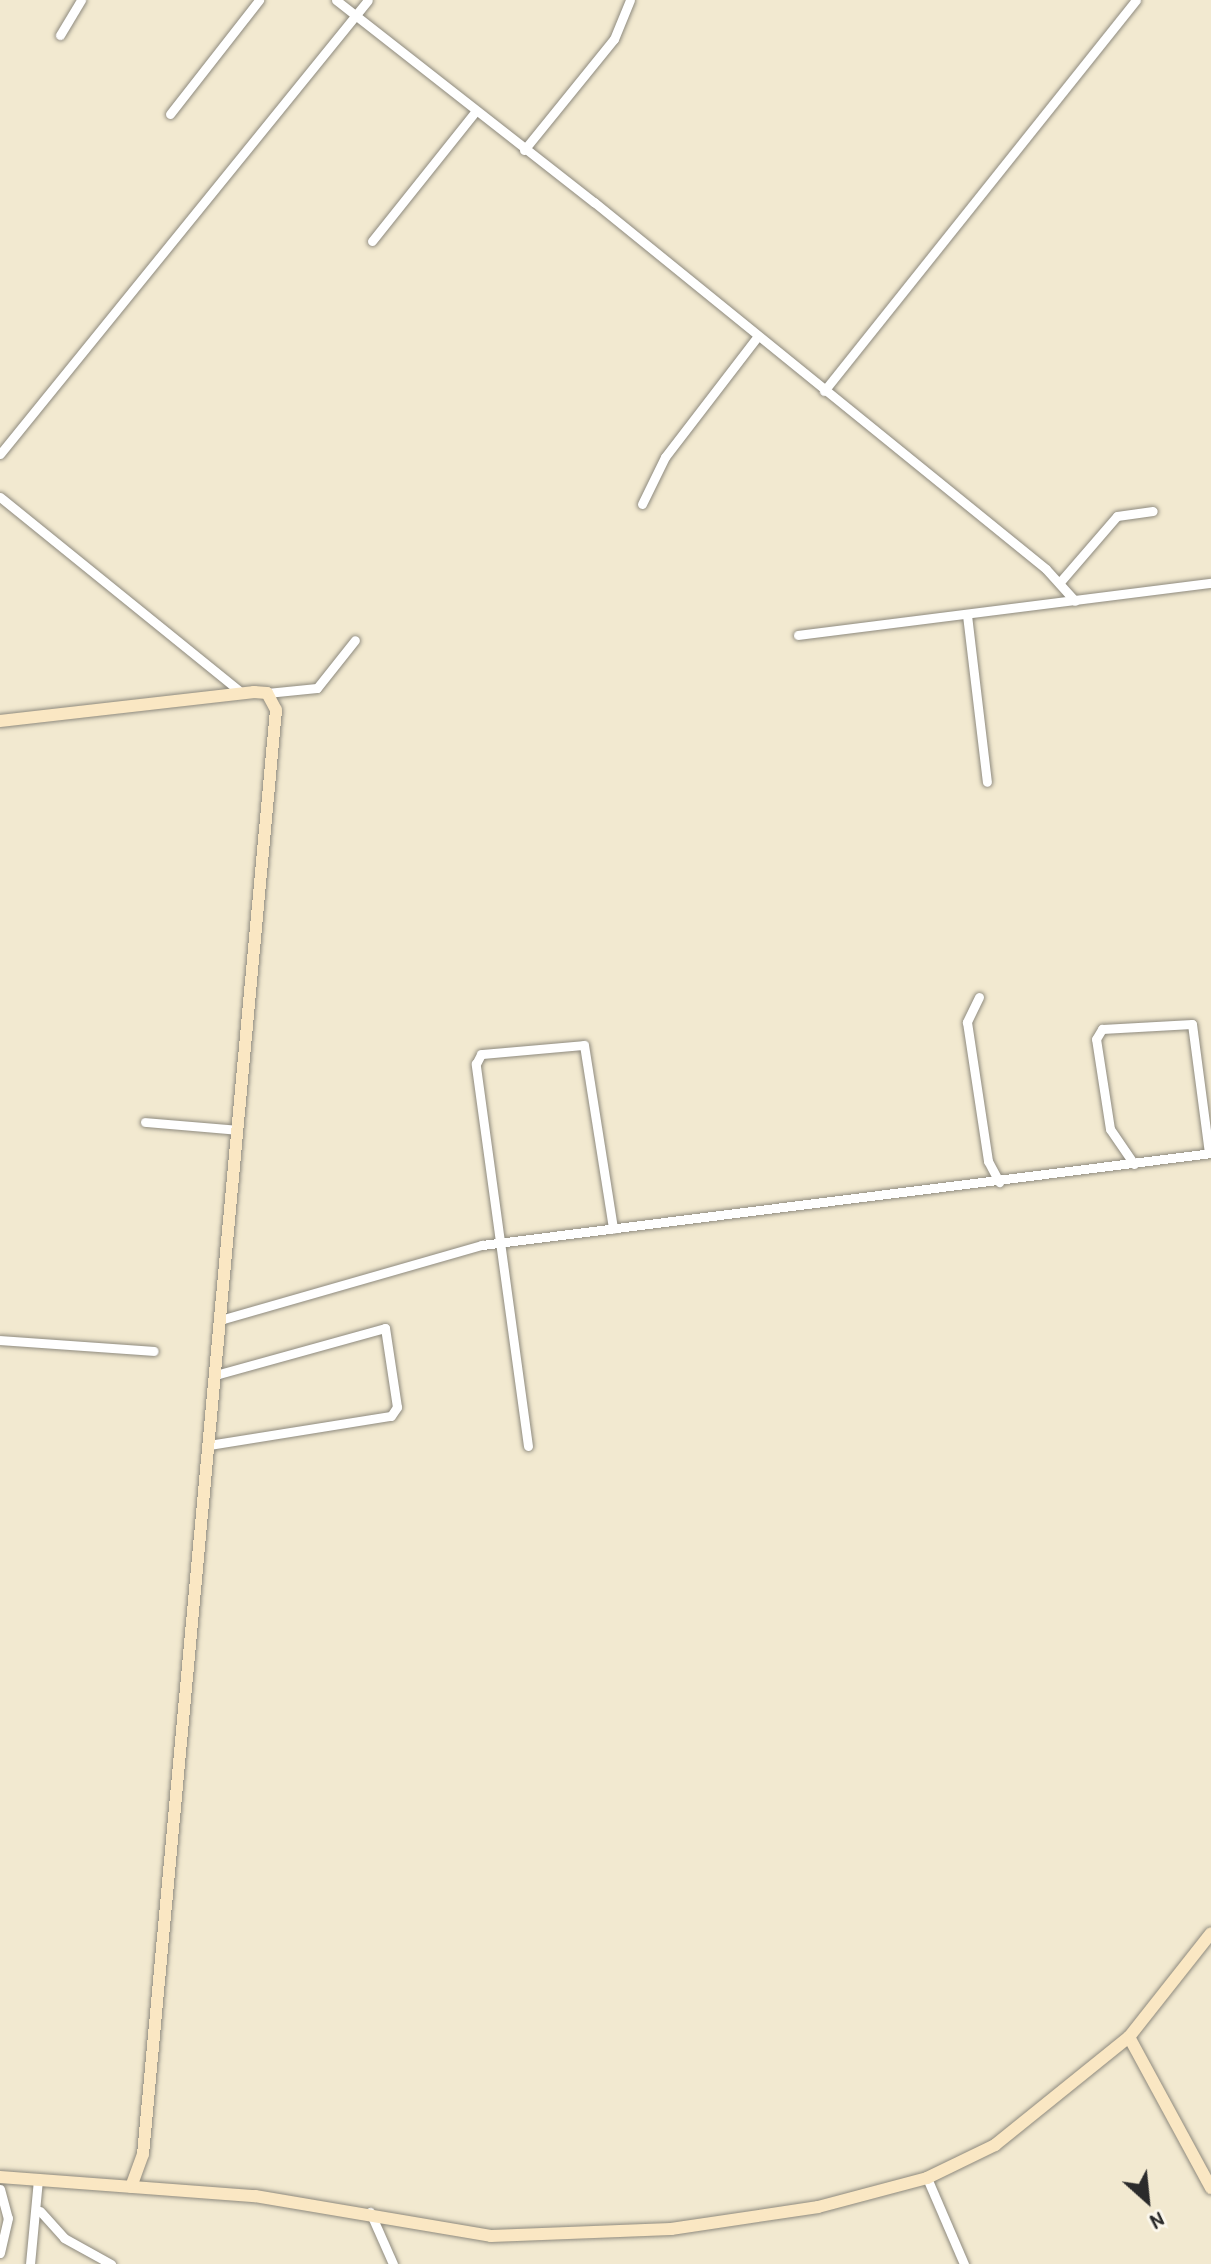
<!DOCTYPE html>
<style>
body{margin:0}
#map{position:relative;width:1211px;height:2264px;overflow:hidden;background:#f2e9d0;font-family:"Patrick Hand",sans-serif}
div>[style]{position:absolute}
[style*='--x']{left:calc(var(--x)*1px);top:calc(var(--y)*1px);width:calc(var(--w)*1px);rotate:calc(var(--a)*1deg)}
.roads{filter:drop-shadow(0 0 2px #8e8a7e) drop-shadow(0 0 2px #8e8a7e)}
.street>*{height:9px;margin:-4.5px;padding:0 4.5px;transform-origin:4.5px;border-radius:4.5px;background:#fff}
.secondary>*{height:12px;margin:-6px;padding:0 6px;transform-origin:6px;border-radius:6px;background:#fae7c3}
span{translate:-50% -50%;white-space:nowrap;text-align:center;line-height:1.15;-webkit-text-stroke:6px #fbf7ec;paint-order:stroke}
.north{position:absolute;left:1107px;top:2160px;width:80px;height:80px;-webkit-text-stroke:6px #fbf7ec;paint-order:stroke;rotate:153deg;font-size:22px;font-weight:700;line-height:32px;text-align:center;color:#2b2b2b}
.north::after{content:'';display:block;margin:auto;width:28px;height:36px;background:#2b2b2b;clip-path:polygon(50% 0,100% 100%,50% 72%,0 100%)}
</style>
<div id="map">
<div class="roads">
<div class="street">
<i style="--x:336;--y:0;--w:328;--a:38.1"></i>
<i style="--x:594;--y:202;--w:582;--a:39.07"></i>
<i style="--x:1046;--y:569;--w:43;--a:47.8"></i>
<i style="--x:60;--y:35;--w:41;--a:-59"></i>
<i style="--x:170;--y:114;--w:145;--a:-52"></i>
<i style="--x:524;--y:150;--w:143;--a:-51"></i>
<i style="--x:614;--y:39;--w:42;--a:-67.7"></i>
<i style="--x:372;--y:241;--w:165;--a:-51.4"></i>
<i style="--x:824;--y:391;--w:500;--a:-51.41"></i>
<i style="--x:0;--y:454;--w:584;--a:-50.97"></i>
<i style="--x:0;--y:497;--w:311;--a:39"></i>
<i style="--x:642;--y:504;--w:52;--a:-63.9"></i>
<i style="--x:665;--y:457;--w:151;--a:-52.5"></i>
<i style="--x:1060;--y:582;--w:87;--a:-49.2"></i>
<i style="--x:1117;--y:516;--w:36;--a:-8"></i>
<i style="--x:967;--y:615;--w:168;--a:83.2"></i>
<i style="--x:798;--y:635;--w:416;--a:-7.2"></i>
<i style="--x:267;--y:693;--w:50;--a:-5.7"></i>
<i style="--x:317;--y:688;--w:61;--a:-51.6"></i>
<i style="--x:979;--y:997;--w:28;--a:116"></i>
<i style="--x:967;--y:1022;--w:141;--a:81.4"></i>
<i style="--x:988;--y:1161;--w:24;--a:62"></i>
<i style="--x:145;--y:1122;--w:93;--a:4.9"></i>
<i style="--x:1134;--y:1164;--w:42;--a:-124.4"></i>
<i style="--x:1110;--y:1129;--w:91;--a:-98.8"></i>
<i style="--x:1096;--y:1039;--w:12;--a:-59"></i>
<i style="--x:1102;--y:1029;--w:90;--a:-3.2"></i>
<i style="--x:1192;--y:1024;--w:130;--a:82.5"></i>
<i style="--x:220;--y:1320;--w:273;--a:-16"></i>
<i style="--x:482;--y:1245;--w:735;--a:-7.19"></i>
<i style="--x:0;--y:1340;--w:154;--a:4.1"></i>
<i style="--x:209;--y:1445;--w:184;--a:-9.1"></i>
<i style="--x:391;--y:1416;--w:11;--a:-56"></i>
<i style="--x:397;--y:1407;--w:80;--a:-98.6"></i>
<i style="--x:385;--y:1328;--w:176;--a:164.5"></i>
<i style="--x:528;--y:1446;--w:386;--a:-97.8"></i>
<i style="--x:476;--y:1064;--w:11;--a:-63"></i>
<i style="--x:481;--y:1054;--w:103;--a:-5"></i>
<i style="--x:584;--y:1045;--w:186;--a:81"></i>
<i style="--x:927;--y:2178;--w:94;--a:66.7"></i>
<i style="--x:0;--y:2189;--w:30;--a:75"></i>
<i style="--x:8;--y:2218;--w:36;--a:103"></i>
<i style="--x:40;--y:2211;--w:36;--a:48"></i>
<i style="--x:64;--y:2238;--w:54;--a:29"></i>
<i style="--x:370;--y:2212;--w:57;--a:66.1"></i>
<i style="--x:30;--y:2264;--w:84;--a:-84.6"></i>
</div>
<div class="secondary">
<i style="--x:0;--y:721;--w:256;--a:-6.5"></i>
<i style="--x:254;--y:692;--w:13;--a:4"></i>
<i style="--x:267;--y:693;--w:19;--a:62"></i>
<i style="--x:276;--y:710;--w:1450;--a:95.26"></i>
<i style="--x:143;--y:2154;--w:35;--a:110"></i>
<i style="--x:1129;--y:2037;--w:172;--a:61.5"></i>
<i style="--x:0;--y:2177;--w:256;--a:4.3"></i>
<i style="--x:255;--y:2196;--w:239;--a:9.6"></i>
<i style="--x:491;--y:2236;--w:180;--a:-2.2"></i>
<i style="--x:671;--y:2229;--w:149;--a:-8.5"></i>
<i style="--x:818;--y:2207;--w:113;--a:-14.9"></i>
<i style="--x:927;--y:2178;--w:76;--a:-25.9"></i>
<i style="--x:995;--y:2145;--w:172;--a:-38.9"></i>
<i style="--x:1129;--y:2037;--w:132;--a:-51.7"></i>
</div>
</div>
<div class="north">N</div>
</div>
